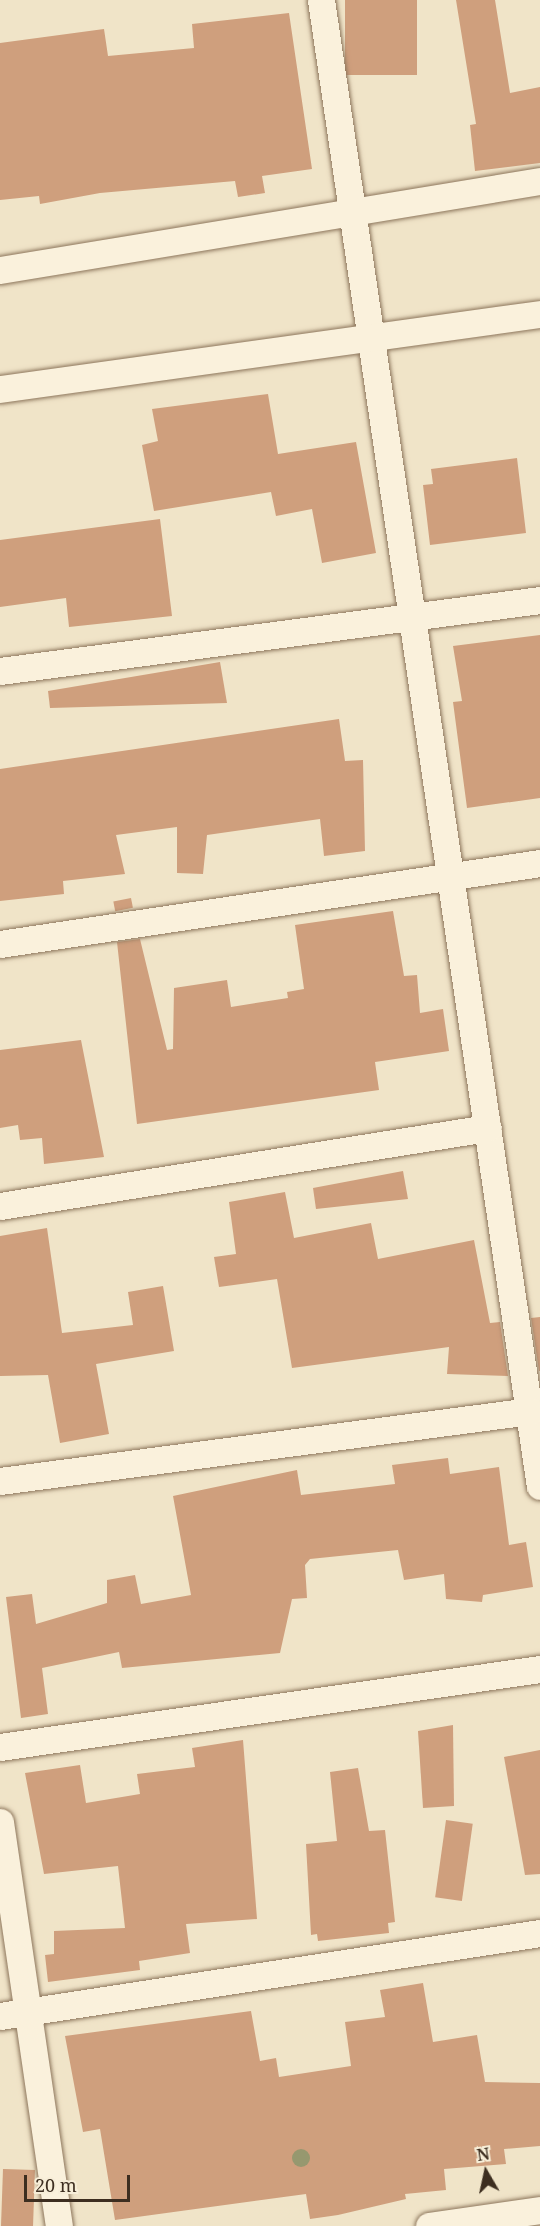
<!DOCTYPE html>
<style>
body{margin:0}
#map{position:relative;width:540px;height:2226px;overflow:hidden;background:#f0e4c8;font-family:"Noto Serif",serif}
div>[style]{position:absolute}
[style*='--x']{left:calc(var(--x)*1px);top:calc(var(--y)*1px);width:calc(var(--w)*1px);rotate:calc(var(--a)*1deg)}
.building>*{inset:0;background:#cf9f7d;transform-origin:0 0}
.roads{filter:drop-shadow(0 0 2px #8d765c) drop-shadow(0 0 2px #8d765c)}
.street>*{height:27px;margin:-13.5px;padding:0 13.5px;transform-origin:13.5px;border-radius:13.5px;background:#faf1dc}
.trees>*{width:18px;height:18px;margin:-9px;border-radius:50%;background:#96986f}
span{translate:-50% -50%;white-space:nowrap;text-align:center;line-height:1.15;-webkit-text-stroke:5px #f7eed8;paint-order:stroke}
.north{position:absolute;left:456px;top:2142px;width:60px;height:60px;-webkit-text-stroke:4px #f7eed8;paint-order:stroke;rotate:351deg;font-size:16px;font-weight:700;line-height:24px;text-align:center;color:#3d2e20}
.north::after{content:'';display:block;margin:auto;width:21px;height:27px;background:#3d2e20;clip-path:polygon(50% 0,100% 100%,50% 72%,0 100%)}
.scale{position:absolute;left:24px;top:2175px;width:106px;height:27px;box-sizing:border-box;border:3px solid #3d2e20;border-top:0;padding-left:8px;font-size:18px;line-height:21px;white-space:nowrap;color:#3d2e20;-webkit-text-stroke:4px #f7eed8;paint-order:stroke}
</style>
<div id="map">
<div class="building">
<i style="left:345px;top:0;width:72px;height:75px"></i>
<i style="clip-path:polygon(456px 0,495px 0,510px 93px,540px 87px,540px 163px,475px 171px,470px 125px,476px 124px)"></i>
<i style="clip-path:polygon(289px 13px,312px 169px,262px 176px,265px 193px,238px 197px,235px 181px,100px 193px,40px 204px,39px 196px,0 200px,0 43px,104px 29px,108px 56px,194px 48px,192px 24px)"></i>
<i style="clip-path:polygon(268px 394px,278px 454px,356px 442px,376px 553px,322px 563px,312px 509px,276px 516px,271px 492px,154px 511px,142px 445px,158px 441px,152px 409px)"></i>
<i style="clip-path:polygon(517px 458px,526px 533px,430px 545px,423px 485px,433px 484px,431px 469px)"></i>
<i style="clip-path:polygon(160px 519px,172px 616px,69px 627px,66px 598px,0 607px,0 540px)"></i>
<i style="clip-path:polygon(540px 635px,540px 798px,467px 808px,453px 702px,462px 701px,453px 646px)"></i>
<i style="clip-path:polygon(220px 662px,227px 703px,50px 708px,48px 691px)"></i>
<i style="clip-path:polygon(339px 719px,345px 761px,363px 760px,365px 851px,324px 856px,320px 819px,207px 835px,203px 874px,177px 873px,177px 827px,116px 835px,125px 874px,63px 881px,64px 894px,0 901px,0 769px)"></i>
<i style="left:131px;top:898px;width:10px;height:18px;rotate:79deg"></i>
<i style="clip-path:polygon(393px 911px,404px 976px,417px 975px,420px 1013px,443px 1009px,449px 1051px,375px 1062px,379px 1090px,137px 1124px,117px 942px,140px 939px,167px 1050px,173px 1049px,174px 988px,227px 980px,231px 1007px,288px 998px,287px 992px,304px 989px,295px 925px)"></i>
<i style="clip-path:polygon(81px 1040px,104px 1157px,44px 1164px,42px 1138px,20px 1140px,18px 1125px,0 1128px,0 1050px)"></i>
<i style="clip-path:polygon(403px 1171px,408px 1199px,316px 1209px,313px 1188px)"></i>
<i style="clip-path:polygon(285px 1192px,294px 1238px,371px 1223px,378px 1259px,474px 1240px,490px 1323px,500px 1322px,508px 1376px,447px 1374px,449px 1347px,292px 1368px,277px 1279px,219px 1287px,214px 1257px,236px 1254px,229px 1202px)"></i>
<i style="clip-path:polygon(47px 1228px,62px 1333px,133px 1325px,128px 1292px,163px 1286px,174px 1351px,96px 1364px,109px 1434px,60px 1443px,48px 1375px,0 1376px,0 1236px)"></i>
<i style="clip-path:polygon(540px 1317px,540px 1371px,539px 1371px,531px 1318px)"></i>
<i style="clip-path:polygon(448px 1458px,450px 1474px,499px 1467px,509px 1545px,526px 1542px,533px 1587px,483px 1595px,482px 1602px,446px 1599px,444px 1574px,404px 1580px,398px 1550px,310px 1559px,305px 1565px,307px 1598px,292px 1599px,280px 1653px,122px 1668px,119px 1652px,42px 1668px,48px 1714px,21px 1718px,6px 1597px,32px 1594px,36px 1624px,107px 1603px,107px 1580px,135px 1575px,141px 1604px,191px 1595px,173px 1496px,297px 1470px,301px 1495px,395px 1484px,392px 1465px)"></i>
<i style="clip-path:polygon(453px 1725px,454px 1806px,423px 1808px,418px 1731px)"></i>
<i style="clip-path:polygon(243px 1740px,257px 1919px,186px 1924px,190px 1953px,139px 1961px,140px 1970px,48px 1982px,45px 1955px,54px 1954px,54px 1931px,125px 1928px,118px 1866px,44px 1874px,25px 1773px,80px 1765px,86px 1803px,140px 1794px,137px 1774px,195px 1767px,192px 1748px)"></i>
<i style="clip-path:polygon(540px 1750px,540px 1874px,525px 1875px,504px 1757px)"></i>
<i style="clip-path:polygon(358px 1768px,369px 1831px,385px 1830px,395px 1922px,388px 1923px,389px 1933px,318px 1941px,317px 1934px,311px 1935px,306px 1844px,337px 1841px,330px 1772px)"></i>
<i style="left:446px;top:1820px;width:27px;height:78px;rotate:8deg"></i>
<i style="clip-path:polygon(423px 1983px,433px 2042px,477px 2035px,485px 2082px,540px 2083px,540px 2146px,504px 2149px,506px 2164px,444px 2169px,446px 2190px,405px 2194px,406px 2199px,338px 2215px,310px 2219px,306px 2194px,115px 2220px,100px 2129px,83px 2132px,65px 2036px,251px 2011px,260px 2061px,276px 2058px,279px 2077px,351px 2066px,345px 2022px,385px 2017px,380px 1990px)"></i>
<i style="left:3px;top:2169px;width:32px;height:57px;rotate:2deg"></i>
</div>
<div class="roads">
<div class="street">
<i style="--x:321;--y:0;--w:1502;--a:81.62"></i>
<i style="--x:0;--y:270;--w:547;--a:-9.36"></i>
<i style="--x:0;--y:389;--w:545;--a:-7.91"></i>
<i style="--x:0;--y:671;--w:545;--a:-7.49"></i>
<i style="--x:0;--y:944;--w:546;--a:-8.53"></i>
<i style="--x:0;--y:1206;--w:494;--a:-9.1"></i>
<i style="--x:0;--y:1481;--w:535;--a:-7.52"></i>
<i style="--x:0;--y:1747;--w:546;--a:-8.22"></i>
<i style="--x:0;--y:1822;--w:408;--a:81.7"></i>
<i style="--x:0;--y:2016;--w:546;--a:-8.74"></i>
<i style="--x:429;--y:2226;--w:112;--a:-8.2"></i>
</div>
</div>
<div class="trees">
<i style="left:301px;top:2158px"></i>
</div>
<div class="north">N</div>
<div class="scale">20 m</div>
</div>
